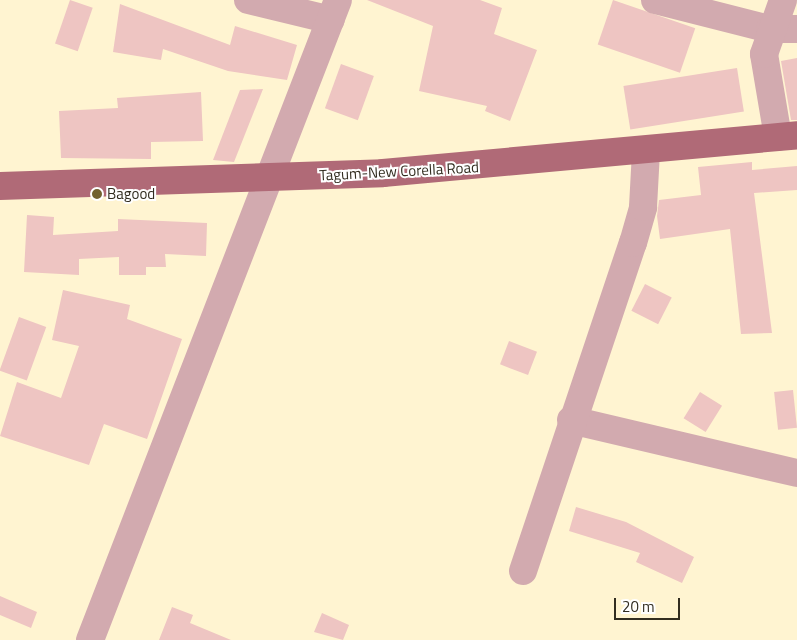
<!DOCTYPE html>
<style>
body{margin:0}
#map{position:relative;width:797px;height:640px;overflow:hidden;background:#fff4d1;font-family:"Titillium Web",sans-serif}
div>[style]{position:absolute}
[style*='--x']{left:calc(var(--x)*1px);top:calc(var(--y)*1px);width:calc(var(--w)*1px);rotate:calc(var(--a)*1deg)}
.building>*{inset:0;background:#eec5c2;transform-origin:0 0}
.minor>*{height:28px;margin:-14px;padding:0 14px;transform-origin:14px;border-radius:14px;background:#d2aaaf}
.major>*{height:28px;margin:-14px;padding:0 14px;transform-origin:14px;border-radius:14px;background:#b06a77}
.dots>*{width:14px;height:14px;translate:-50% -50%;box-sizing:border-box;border:2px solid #fff;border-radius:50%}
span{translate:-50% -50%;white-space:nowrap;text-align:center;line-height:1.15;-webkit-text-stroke:4px #fff;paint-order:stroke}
.street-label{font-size:15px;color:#322d20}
.poi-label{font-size:15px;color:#322d20}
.left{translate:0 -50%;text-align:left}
.scale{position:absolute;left:614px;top:598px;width:66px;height:22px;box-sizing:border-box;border:2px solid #322d20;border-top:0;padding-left:6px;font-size:15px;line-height:18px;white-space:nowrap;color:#322d20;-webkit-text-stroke:4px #fff;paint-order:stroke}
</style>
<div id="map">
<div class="building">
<i style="left:70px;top:0;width:24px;height:46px;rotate:19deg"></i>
<i style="clip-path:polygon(367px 0,480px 0,502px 8px,494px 34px,537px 50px,510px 121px,485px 111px,487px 106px,419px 91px,433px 26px)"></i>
<i style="left:613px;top:0;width:87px;height:47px;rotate:19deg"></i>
<i style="clip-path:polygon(120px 4px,230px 45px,235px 26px,297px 45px,287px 80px,228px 71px,163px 49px,161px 60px,113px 52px)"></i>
<i style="clip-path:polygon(797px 58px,797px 120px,791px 120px,781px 61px)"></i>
<i style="left:341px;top:64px;width:35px;height:47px;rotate:20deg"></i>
<i style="left:737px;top:68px;width:44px;height:115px;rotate:81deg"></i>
<i style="clip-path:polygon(263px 89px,234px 162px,213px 160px,240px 90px)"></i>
<i style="clip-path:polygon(201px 92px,203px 141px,151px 142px,151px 159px,61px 158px,59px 111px,118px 108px,117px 98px)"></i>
<i style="clip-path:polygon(752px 162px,752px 170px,797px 166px,797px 190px,754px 193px,772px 333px,741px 334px,730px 229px,660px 239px,657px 216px,659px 200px,701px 195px,698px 167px)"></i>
<i style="clip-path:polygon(27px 215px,54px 217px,53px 235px,118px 231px,118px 219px,207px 223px,206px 256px,165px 254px,166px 267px,146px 267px,146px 275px,119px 275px,119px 257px,79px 259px,79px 275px,24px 272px)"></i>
<i style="left:645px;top:284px;width:30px;height:30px;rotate:27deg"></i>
<i style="clip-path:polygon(63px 290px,130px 305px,127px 319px,182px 339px,147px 439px,104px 424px,89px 465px,0 436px,17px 382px,61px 398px,79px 346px,52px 340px)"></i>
<i style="left:19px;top:317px;width:29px;height:57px;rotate:20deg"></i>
<i style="left:509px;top:341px;width:30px;height:25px;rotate:21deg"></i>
<i style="left:793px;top:390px;width:38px;height:19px;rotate:84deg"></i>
<i style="left:700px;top:392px;width:26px;height:31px;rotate:32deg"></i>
<i style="clip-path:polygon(576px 507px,626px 522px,694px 557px,682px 583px,636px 562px,640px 553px,569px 531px)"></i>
<i style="clip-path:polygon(0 596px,37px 612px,31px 628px,0 615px)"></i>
<i style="clip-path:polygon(172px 607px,193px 615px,190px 623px,231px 640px,159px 640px)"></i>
<i style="clip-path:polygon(322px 613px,349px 625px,343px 640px,314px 632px)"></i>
</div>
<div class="minor">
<i style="--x:248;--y:0;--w:85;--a:13.5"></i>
<i style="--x:655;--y:0;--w:119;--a:14.2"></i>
<i style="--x:770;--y:29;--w:27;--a:0"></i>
<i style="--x:778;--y:137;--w:84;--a:-99.6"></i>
<i style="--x:764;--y:54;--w:57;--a:-70.6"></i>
<i style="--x:571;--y:420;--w:232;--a:13.2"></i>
<i style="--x:523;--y:571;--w:346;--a:-71.5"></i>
<i style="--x:633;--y:243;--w:37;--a:-74"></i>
<i style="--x:643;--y:207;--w:55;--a:-86.9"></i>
<i style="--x:90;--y:640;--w:686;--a:-68.82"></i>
</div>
<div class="major">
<i style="--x:0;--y:186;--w:383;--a:-1.9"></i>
<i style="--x:383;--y:173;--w:416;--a:-5.2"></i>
</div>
<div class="dots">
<i style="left:97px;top:194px;background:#72612f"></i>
</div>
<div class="street-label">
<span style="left:399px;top:171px;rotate:-3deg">Tagum-New Corella Road</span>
</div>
<div class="poi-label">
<span class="left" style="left:107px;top:194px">Bagood</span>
</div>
<div class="scale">20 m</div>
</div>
